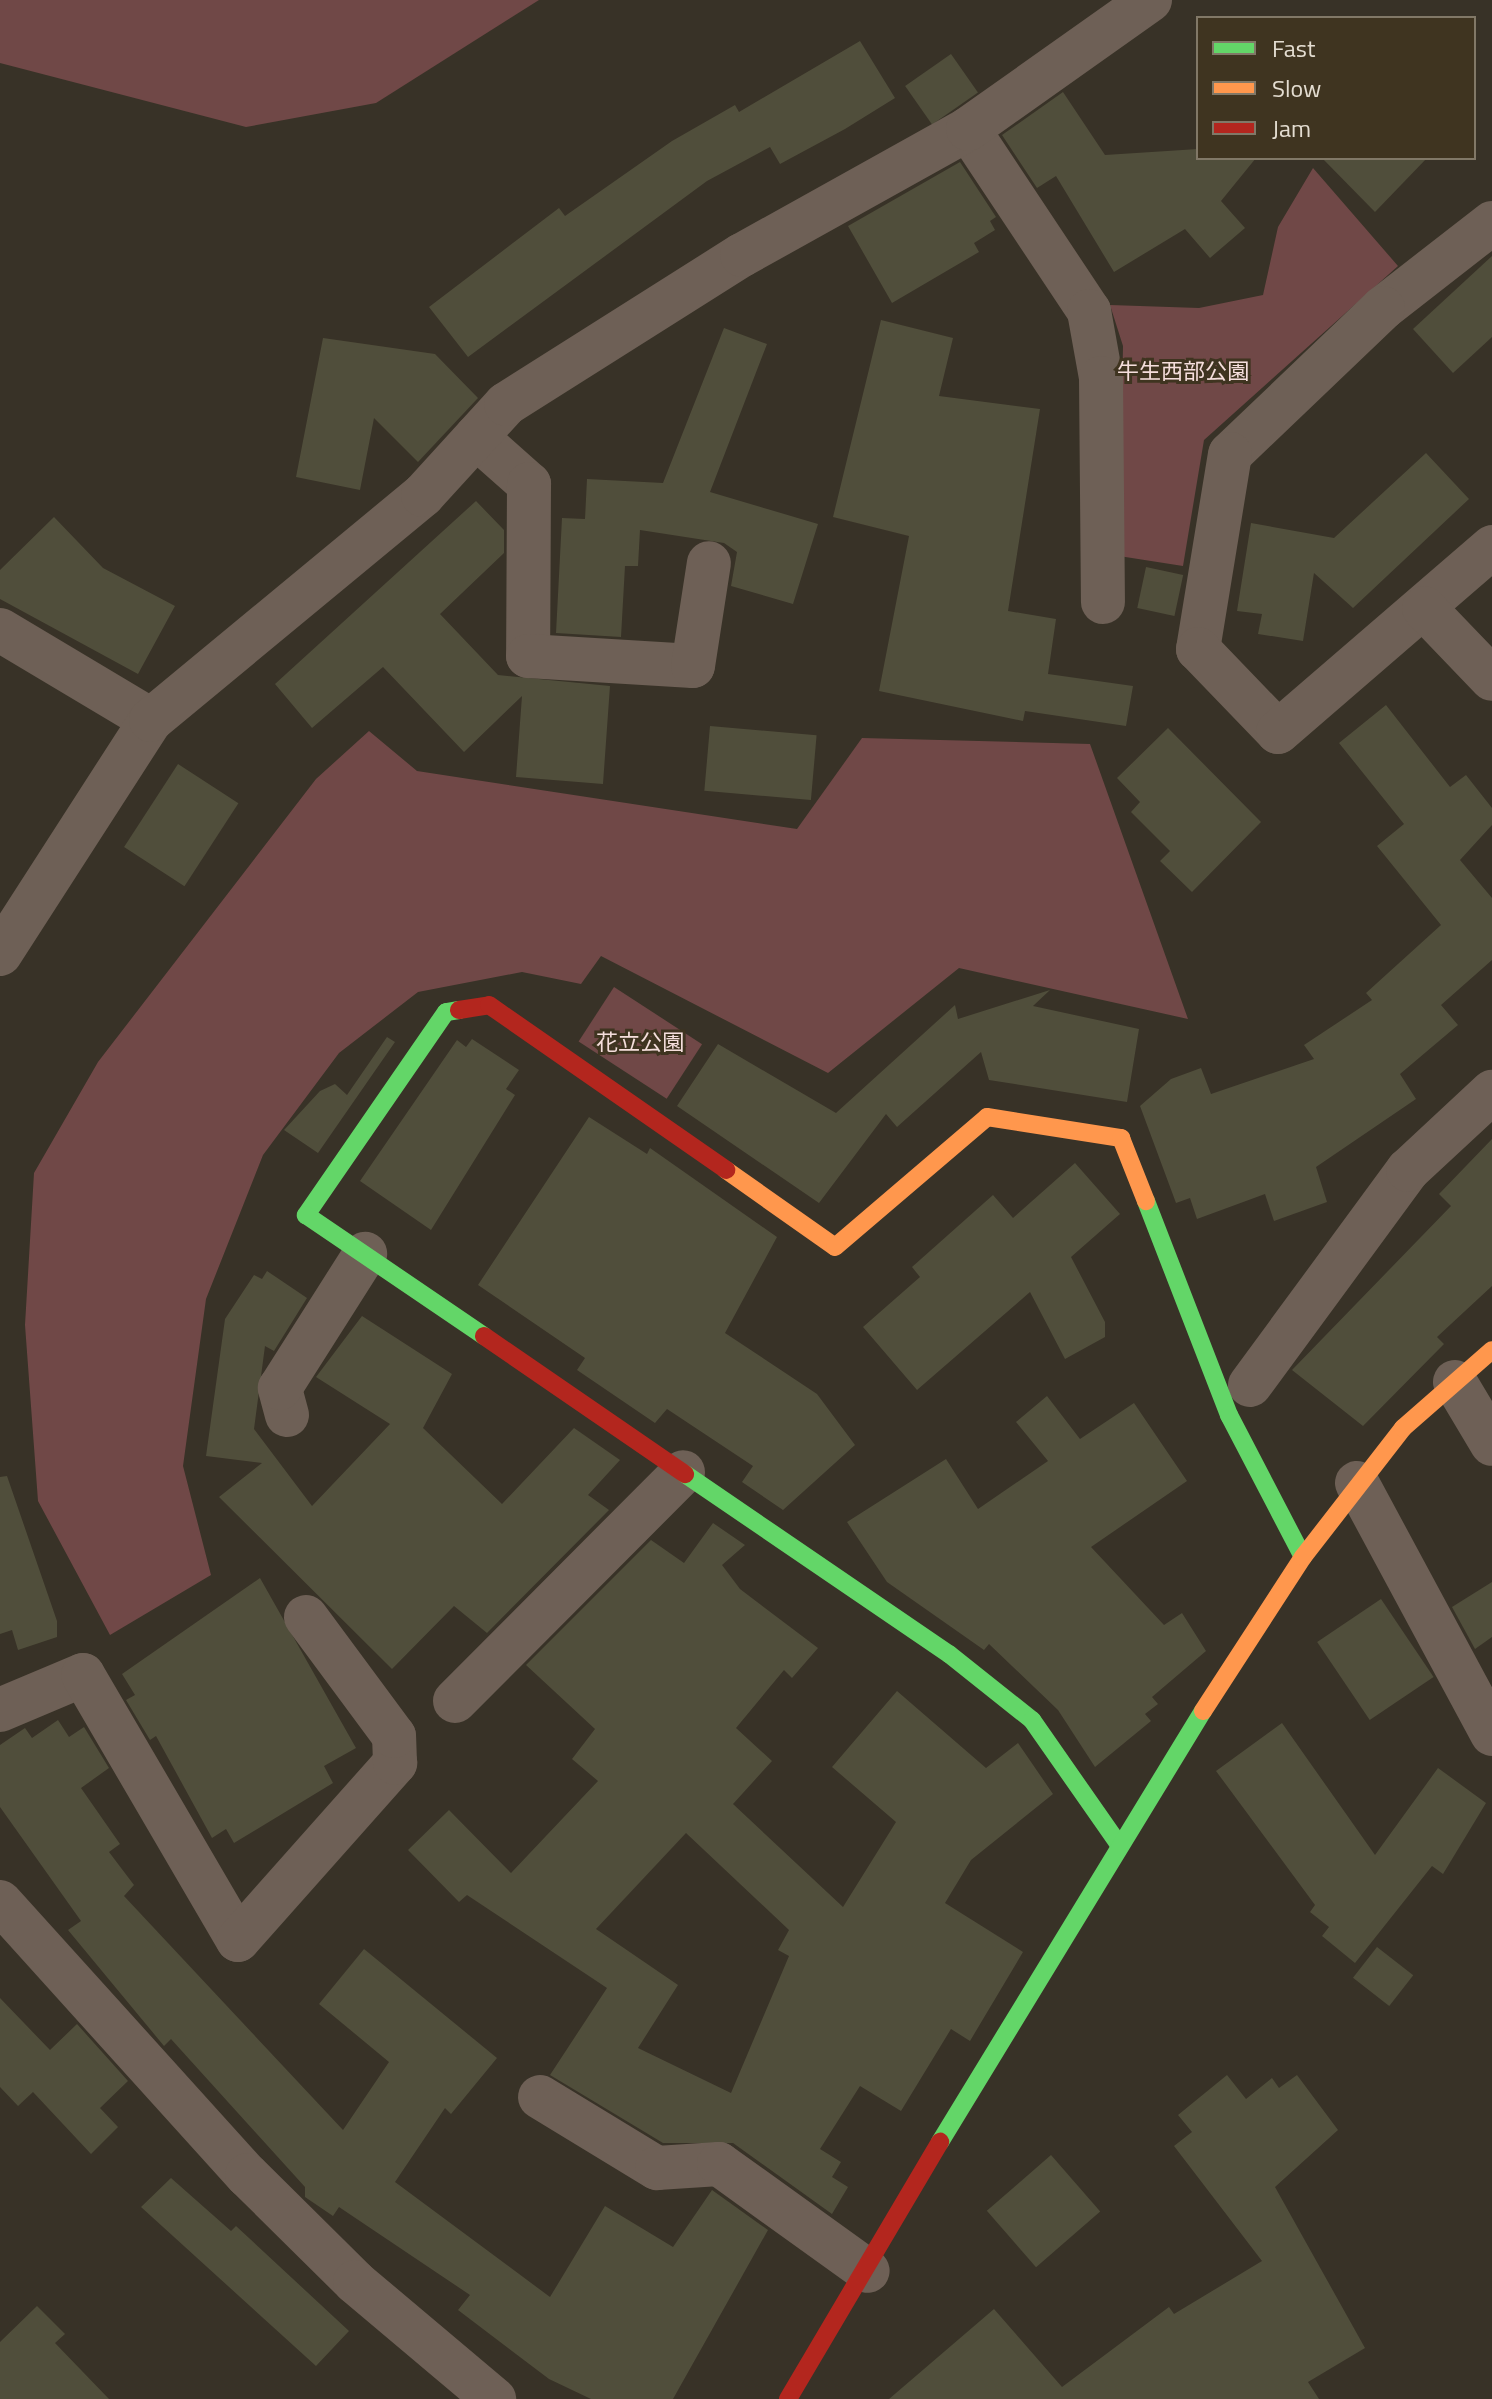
<!DOCTYPE html>
<meta charset="utf-8">
<style>
body{margin:0}
#map{position:relative;width:1492px;height:2399px;overflow:hidden;background:#383227;font-family:"Titillium Web","Noto Sans JP",sans-serif}
div>[style]{position:absolute}
[style*='--x']{left:calc(var(--x)*1px);top:calc(var(--y)*1px);width:calc(var(--w)*1px);rotate:calc(var(--a)*1deg)}
.green>*{inset:0;background:#704847;transform-origin:0 0}
.building>*{inset:0;background:#504e3b;transform-origin:0 0}
.street>*{height:44px;margin:-22px;padding:0 22px;transform-origin:22px;border-radius:22px;background:#6e6056}
.fast>*{height:18px;margin:-9px;padding:0 9px;transform-origin:9px;border-radius:9px;background:#63d668}
.slow>*{height:18px;margin:-9px;padding:0 9px;transform-origin:9px;border-radius:9px;background:#ff974d}
.jam>*{height:18px;margin:-9px;padding:0 9px;transform-origin:9px;border-radius:9px;background:#b3261e}
span{translate:-50% -50%;white-space:nowrap;text-align:center;line-height:1.15;-webkit-text-stroke:6px #3f3420;paint-order:stroke}
.park-label{font-size:22px;color:#f5dedc}
.legend{position:absolute;left:1196px;top:16px;width:280px;height:144px;box-sizing:border-box;background:#3f3420;border:2px solid #817867;margin:0;padding:10px 14px;list-style:none;font-size:24px;color:#e4ddd1}
.legend li{display:flex;align-items:center;gap:16px;height:40px}
.legend b{width:40px;border:2px solid #817867}
</style>
<div id="map">
<div class="green">
<i style="clip-path:polygon(0 0,539px 0,376px 103px,246px 127px,0 63px)"></i>
<i style="clip-path:polygon(1313px 168px,1398px 266px,1204px 440px,1183px 566px,1119px 556px,1123px 346px,1110px 305px,1199px 308px,1263px 295px,1278px 227px)"></i>
<i style="clip-path:polygon(369px 731px,417px 771px,797px 829px,862px 738px,1090px 744px,1188px 1019px,959px 968px,828px 1073px,601px 956px,581px 984px,522px 972px,418px 992px,339px 1053px,263px 1155px,206px 1299px,183px 1466px,211px 1575px,110px 1635px,38px 1501px,25px 1325px,34px 1173px,98px 1062px,316px 779px)"></i>
<i style="left:614px;top:987px;width:105px;height:65px;rotate:33deg"></i>
</div>
<div class="building">
<i style="clip-path:polygon(860px 41px,895px 98px,845px 129px,780px 164px,770px 147px,707px 181px,468px 357px,429px 307px,559px 208px,565px 216px,672px 141px,735px 105px,739px 112px)"></i>
<i style="left:951px;top:54px;width:47px;height:56px;rotate:55deg"></i>
<i style="clip-path:polygon(1063px 92px,1105px 155px,1198px 149px,1198px 158px,1256px 158px,1221px 201px,1245px 228px,1210px 258px,1185px 229px,1114px 272px,1056px 176px,1037px 188px,1002px 135px)"></i>
<i style="clip-path:polygon(1322px 158px,1427px 158px,1375px 212px)"></i>
<i style="clip-path:polygon(960px 162px,996px 217px,990px 221px,995px 230px,974px 243px,979px 252px,892px 303px,848px 226px)"></i>
<i style="clip-path:polygon(1492px 256px,1492px 337px,1453px 373px,1413px 329px)"></i>
<i style="clip-path:polygon(881px 320px,953px 338px,939px 396px,1040px 409px,1008px 611px,1056px 619px,1048px 674px,1133px 686px,1126px 726px,1025px 711px,1023px 721px,879px 691px,909px 536px,833px 517px)"></i>
<i style="clip-path:polygon(724px 328px,767px 344px,710px 492px,818px 524px,793px 604px,731px 586px,737px 552px,724px 543px,640px 530px,638px 566px,625px 566px,621px 637px,556px 633px,562px 518px,585px 519px,587px 479px,663px 483px)"></i>
<i style="clip-path:polygon(323px 338px,435px 354px,478px 398px,418px 462px,374px 418px,360px 490px,296px 477px)"></i>
<i style="clip-path:polygon(1426px 453px,1469px 499px,1353px 608px,1314px 573px,1303px 641px,1258px 634px,1262px 614px,1237px 611px,1251px 523px,1334px 538px)"></i>
<i style="clip-path:polygon(476px 501px,504px 530px,504px 553px,440px 614px,498px 675px,610px 686px,603px 784px,516px 777px,522px 696px,464px 752px,383px 667px,312px 728px,275px 684px)"></i>
<i style="clip-path:polygon(54px 517px,103px 568px,175px 606px,138px 674px,0 599px,0 570px)"></i>
<i style="left:1146px;top:567px;width:38px;height:42px;rotate:12deg"></i>
<i style="clip-path:polygon(1386px 705px,1450px 787px,1466px 775px,1492px 808px,1492px 825px,1460px 860px,1492px 898px,1492px 960px,1441px 1005px,1458px 1025px,1400px 1074px,1416px 1099px,1316px 1167px,1327px 1202px,1274px 1221px,1265px 1194px,1197px 1219px,1190px 1198px,1176px 1203px,1140px 1106px,1171px 1079px,1201px 1068px,1211px 1094px,1314px 1059px,1304px 1045px,1372px 1000px,1366px 993px,1441px 925px,1377px 846px,1404px 824px,1339px 743px)"></i>
<i style="left:710px;top:726px;width:107px;height:65px;rotate:5deg"></i>
<i style="clip-path:polygon(1168px 728px,1261px 822px,1192px 892px,1160px 861px,1170px 851px,1131px 812px,1140px 802px,1117px 778px)"></i>
<i style="left:178px;top:764px;width:72px;height:99px;rotate:33deg"></i>
<i style="clip-path:polygon(1050px 990px,1033px 1006px,1139px 1029px,1127px 1102px,989px 1080px,981px 1052px,897px 1127px,886px 1114px,819px 1203px,677px 1106px,718px 1044px,836px 1113px,955px 1005px,958px 1019px)"></i>
<i style="clip-path:polygon(387px 1037px,395px 1042px,318px 1153px,284px 1130px,320px 1091px,335px 1084px,347px 1095px)"></i>
<i style="clip-path:polygon(472px 1039px,519px 1070px,506px 1089px,515px 1095px,431px 1230px,360px 1181px,457px 1040px,466px 1047px)"></i>
<i style="clip-path:polygon(589px 1117px,647px 1154px,650px 1148px,777px 1237px,725px 1333px,817px 1394px,855px 1445px,783px 1510px,742px 1482px,753px 1466px,667px 1409px,655px 1423px,577px 1370px,585px 1358px,478px 1285px)"></i>
<i style="clip-path:polygon(1492px 1139px,1492px 1286px,1437px 1337px,1444px 1344px,1363px 1426px,1292px 1370px,1451px 1206px,1439px 1194px)"></i>
<i style="clip-path:polygon(1075px 1163px,1120px 1214px,1071px 1257px,1105px 1322px,1105px 1337px,1065px 1359px,1030px 1292px,917px 1390px,863px 1327px,920px 1277px,912px 1267px,993px 1195px,1013px 1218px)"></i>
<i style="clip-path:polygon(267px 1271px,307px 1298px,274px 1351px,265px 1346px,254px 1429px,312px 1506px,390px 1424px,316px 1377px,362px 1316px,452px 1374px,423px 1428px,502px 1504px,574px 1428px,620px 1460px,588px 1495px,609px 1510px,487px 1633px,454px 1606px,392px 1669px,219px 1497px,262px 1463px,206px 1456px,225px 1319px,254px 1275px,262px 1279px)"></i>
<i style="clip-path:polygon(1047px 1396px,1080px 1439px,1134px 1403px,1187px 1481px,1091px 1547px,1164px 1625px,1182px 1613px,1206px 1651px,1152px 1697px,1158px 1704px,1145px 1714px,1151px 1721px,1095px 1767px,1058px 1710px,989px 1644px,984px 1650px,887px 1582px,847px 1522px,946px 1459px,978px 1509px,1048px 1461px,1016px 1422px)"></i>
<i style="clip-path:polygon(7px 1476px,57px 1621px,57px 1637px,18px 1650px,12px 1630px,0 1634px,0 1477px)"></i>
<i style="clip-path:polygon(evenodd,713px 1523px,745px 1545px,722px 1565px,740px 1589px,818px 1648px,792px 1678px,784px 1670px,736px 1728px,772px 1761px,733px 1804px,843px 1907px,896px 1822px,832px 1767px,897px 1691px,986px 1768px,1018px 1743px,1053px 1794px,971px 1860px,945px 1903px,1023px 1952px,970px 2041px,951px 2029px,901px 2111px,860px 2086px,820px 2149px,841px 2162px,832px 2177px,848px 2187px,832px 2214px,733px 2143px,663px 2143px,550px 2075px,607px 1988px,467px 1895px,459px 1902px,408px 1850px,449px 1810px,511px 1873px,598px 1781px,572px 1759px,595px 1729px,526px 1665px,651px 1540px,684px 1563px,713px 1523px,686px 1833px,789px 1930px,778px 1950px,789px 1956px,731px 2093px,638px 2048px,678px 1985px,596px 1929px,686px 1833px)"></i>
<i style="clip-path:polygon(260px 1578px,356px 1748px,324px 1766px,333px 1783px,234px 1843px,226px 1829px,212px 1838px,156px 1736px,150px 1740px,126px 1700px,135px 1695px,122px 1674px)"></i>
<i style="clip-path:polygon(1492px 1582px,1492px 1637px,1475px 1649px,1452px 1607px)"></i>
<i style="left:1381px;top:1599px;width:94px;height:77px;rotate:56deg"></i>
<i style="clip-path:polygon(58px 1720px,69px 1737px,84px 1727px,109px 1768px,81px 1788px,120px 1844px,109px 1852px,134px 1885px,124px 1896px,343px 2130px,389px 2062px,319px 2004px,364px 1949px,497px 2058px,451px 2114px,445px 2108px,395px 2182px,550px 2297px,605px 2206px,673px 2247px,712px 2190px,768px 2230px,673px 2399px,591px 2399px,549px 2379px,458px 2310px,470px 2295px,339px 2207px,333px 2216px,305px 2197px,305px 2187px,171px 2039px,164px 2046px,68px 1930px,81px 1921px,0 1807px,0 1745px,25px 1728px,32px 1738px)"></i>
<i style="clip-path:polygon(1282px 1723px,1375px 1855px,1438px 1768px,1486px 1803px,1443px 1874px,1432px 1866px,1355px 1963px,1322px 1936px,1329px 1927px,1310px 1912px,1315px 1905px,1216px 1771px)"></i>
<i style="left:1377px;top:1947px;width:46px;height:39px;rotate:38deg"></i>
<i style="clip-path:polygon(0 1998px,50px 2050px,77px 2024px,128px 2081px,100px 2108px,118px 2127px,91px 2154px,33px 2092px,18px 2106px,0 2087px)"></i>
<i style="clip-path:polygon(1227px 2075px,1246px 2099px,1272px 2078px,1279px 2088px,1297px 2075px,1338px 2130px,1275px 2187px,1365px 2348px,1308px 2382px,1319px 2399px,889px 2399px,994px 2309px,1062px 2387px,1169px 2307px,1174px 2314px,1262px 2261px,1174px 2146px,1192px 2132px,1178px 2115px)"></i>
<i style="left:1051px;top:2155px;width:75px;height:85px;rotate:49deg"></i>
<i style="clip-path:polygon(171px 2178px,231px 2231px,236px 2226px,349px 2331px,316px 2366px,141px 2207px)"></i>
<i style="clip-path:polygon(37px 2306px,65px 2334px,55px 2343px,109px 2399px,0 2399px,0 2342px)"></i>
</div>
<div class="street">
<i style="--x:968;--y:129;--w:219;--a:56.4"></i>
<i style="--x:1089;--y:311;--w:68;--a:79.8"></i>
<i style="--x:1101;--y:378;--w:224;--a:89.5"></i>
<i style="--x:1492;--y:223;--w:138;--a:142.1"></i>
<i style="--x:1383;--y:308;--w:211;--a:136.3"></i>
<i style="--x:1230;--y:454;--w:198;--a:99.3"></i>
<i style="--x:1198;--y:649;--w:115;--a:46.1"></i>
<i style="--x:1278;--y:732;--w:283;--a:-40.8"></i>
<i style="--x:476;--y:437;--w:71;--a:41.6"></i>
<i style="--x:529;--y:484;--w:172;--a:90.3"></i>
<i style="--x:528;--y:656;--w:165;--a:3.5"></i>
<i style="--x:693;--y:666;--w:104;--a:-81.2"></i>
<i style="--x:1424;--y:608;--w:98;--a:46.2"></i>
<i style="--x:0;--y:630;--w:176;--a:30.8"></i>
<i style="--x:0;--y:954;--w:278;--a:-57.2"></i>
<i style="--x:151;--y:720;--w:353;--a:-39.6"></i>
<i style="--x:423;--y:495;--w:123;--a:-47.6"></i>
<i style="--x:506;--y:404;--w:279;--a:-32.3"></i>
<i style="--x:742;--y:255;--w:259;--a:-29.1"></i>
<i style="--x:968;--y:129;--w:223;--a:-35.3"></i>
<i style="--x:1455;--y:1382;--w:72;--a:59.2"></i>
<i style="--x:1250;--y:1385;--w:267;--a:-53.7"></i>
<i style="--x:1408;--y:1170;--w:115;--a:-42.9"></i>
<i style="--x:287;--y:1415;--w:28;--a:-105"></i>
<i style="--x:280;--y:1388;--w:159;--a:-57.6"></i>
<i style="--x:1357;--y:1483;--w:285;--a:61.7"></i>
<i style="--x:455;--y:1701;--w:323;--a:-45.1"></i>
<i style="--x:0;--y:1710;--w:90;--a:-22.9"></i>
<i style="--x:83;--y:1675;--w:307;--a:59.7"></i>
<i style="--x:238;--y:1940;--w:237;--a:-48.4"></i>
<i style="--x:395;--y:1763;--w:27;--a:-92"></i>
<i style="--x:394;--y:1736;--w:148;--a:-126.5"></i>
<i style="--x:0;--y:1902;--w:368;--a:47.9"></i>
<i style="--x:247;--y:2175;--w:152;--a:44.7"></i>
<i style="--x:355;--y:2282;--w:182;--a:40.1"></i>
<i style="--x:540;--y:2097;--w:137;--a:31.3"></i>
<i style="--x:657;--y:2168;--w:62;--a:-3.7"></i>
<i style="--x:719;--y:2164;--w:183;--a:35.7"></i>
</div>
<div class="fast">
<i style="--x:459;--y:1010;--w:13;--a:171"></i>
<i style="--x:446;--y:1012;--w:247;--a:124.6"></i>
<i style="--x:306;--y:1215;--w:215;--a:34.2"></i>
<i style="--x:1146;--y:1201;--w:230;--a:68.8"></i>
<i style="--x:1229;--y:1415;--w:160;--a:62.5"></i>
<i style="--x:685;--y:1474;--w:320;--a:34.3"></i>
<i style="--x:949;--y:1654;--w:106;--a:38.5"></i>
<i style="--x:1032;--y:1720;--w:149;--a:55.1"></i>
<i style="--x:940;--y:2142;--w:505;--a:-58.61"></i>
</div>
<div class="slow">
<i style="--x:726;--y:1170;--w:133;--a:35.2"></i>
<i style="--x:835;--y:1247;--w:200;--a:-40.5"></i>
<i style="--x:987;--y:1117;--w:136;--a:8.9"></i>
<i style="--x:1121;--y:1138;--w:68;--a:68.4"></i>
<i style="--x:1203;--y:1711;--w:184;--a:-57"></i>
<i style="--x:1303;--y:1557;--w:163;--a:-52.2"></i>
<i style="--x:1403;--y:1428;--w:118;--a:-41.2"></i>
</div>
<div class="jam">
<i style="--x:459;--y:1010;--w:30;--a:-9"></i>
<i style="--x:489;--y:1005;--w:289;--a:34.8"></i>
<i style="--x:484;--y:1336;--w:244;--a:34.5"></i>
<i style="--x:788;--y:2399;--w:299;--a:-59.4"></i>
</div>
<div class="park-label">
<span style="left:1183px;top:372px">牛生西部公園</span>
<span style="left:640px;top:1043px">花立公園</span>
</div>
<ul class="legend">
<li><b style="height:10px;background:#63d668"></b>Fast</li>
<li><b style="height:10px;background:#ff974d"></b>Slow</li>
<li><b style="height:10px;background:#b3261e"></b>Jam</li>
</ul>
</div>
